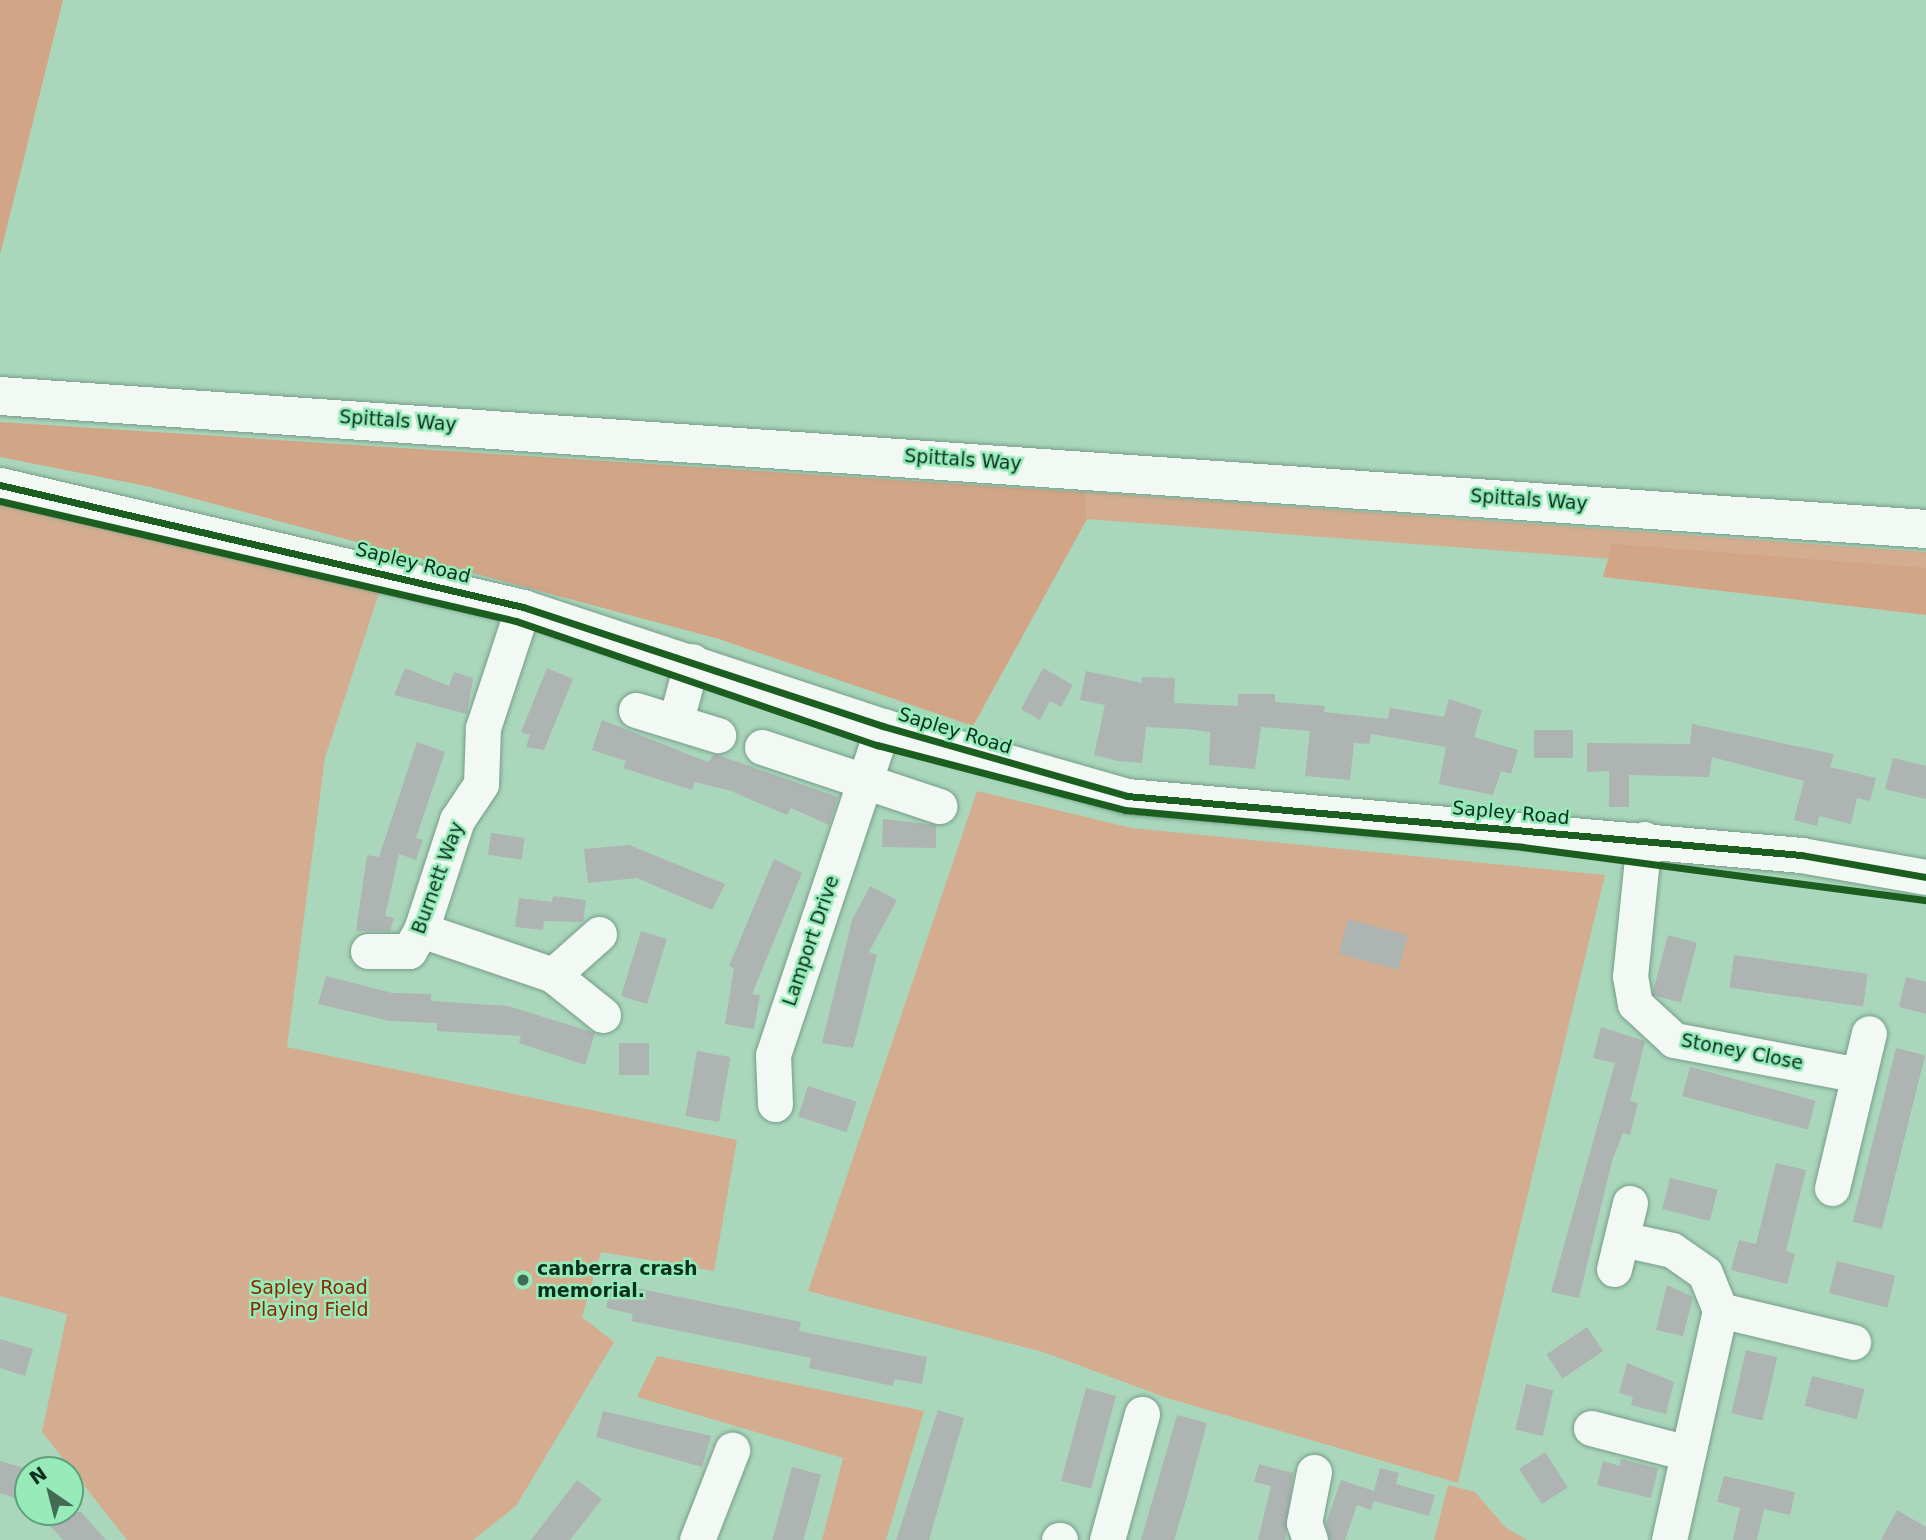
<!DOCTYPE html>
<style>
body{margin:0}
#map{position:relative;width:1926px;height:1540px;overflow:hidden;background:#aad7bc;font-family:"DejaVu Sans",sans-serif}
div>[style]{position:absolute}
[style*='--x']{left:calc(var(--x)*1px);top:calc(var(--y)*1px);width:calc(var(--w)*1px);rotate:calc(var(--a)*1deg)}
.green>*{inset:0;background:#d4ad90}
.forest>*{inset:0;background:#d1a586}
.building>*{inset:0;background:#adb4b2;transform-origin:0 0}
.roads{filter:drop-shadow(0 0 2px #789d89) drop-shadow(0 0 2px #789d89)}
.minor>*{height:35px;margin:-17.5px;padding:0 17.5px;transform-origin:17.5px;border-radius:17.5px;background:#f2f9f5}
.highway>*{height:38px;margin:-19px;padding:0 19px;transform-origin:19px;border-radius:19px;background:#f2f9f5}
.cycleway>*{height:7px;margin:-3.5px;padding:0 3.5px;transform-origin:3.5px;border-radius:3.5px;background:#1b5e20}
.dots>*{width:19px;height:19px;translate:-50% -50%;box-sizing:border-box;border:4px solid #96ebb9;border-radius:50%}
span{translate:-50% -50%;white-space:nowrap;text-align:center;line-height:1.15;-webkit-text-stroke:5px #96ebb9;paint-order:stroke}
.street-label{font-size:19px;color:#0c301e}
.poi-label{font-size:19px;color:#0c301e;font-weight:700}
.left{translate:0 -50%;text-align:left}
.park-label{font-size:19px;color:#8f2700}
.north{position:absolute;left:14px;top:1456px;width:70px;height:70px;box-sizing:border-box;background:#96ebb9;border:2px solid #5fa07b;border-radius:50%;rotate:325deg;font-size:19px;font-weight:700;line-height:28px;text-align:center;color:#0c301e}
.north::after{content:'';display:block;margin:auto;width:24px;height:32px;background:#436a55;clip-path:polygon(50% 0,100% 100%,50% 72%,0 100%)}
</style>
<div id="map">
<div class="green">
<i style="clip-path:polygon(1085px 492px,1926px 552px,1926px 583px,1087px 519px)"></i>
<i style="clip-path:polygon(0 505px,380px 590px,325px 758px,287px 1047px,737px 1140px,714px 1271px,601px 1252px,582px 1317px,614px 1342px,516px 1506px,473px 1540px,127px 1540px,42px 1432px,67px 1314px,0 1296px)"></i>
<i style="clip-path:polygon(977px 791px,1132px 828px,1605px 875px,1458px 1483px,1167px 1398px,1043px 1352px,808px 1291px)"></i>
<i style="clip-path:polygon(657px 1356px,924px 1411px,886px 1540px,822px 1540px,843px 1458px,637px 1397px)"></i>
<i style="clip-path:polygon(1448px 1485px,1475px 1492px,1505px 1527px,1527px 1540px,1434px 1540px)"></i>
</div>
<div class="forest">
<i style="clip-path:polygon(0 0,63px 0,0 255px)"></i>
<i style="clip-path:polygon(0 422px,1085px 492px,1087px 519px,973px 726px,719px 639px,151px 487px,0 457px)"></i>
<i style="clip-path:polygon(1612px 544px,1926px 568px,1926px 615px,1603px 577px)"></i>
</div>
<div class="building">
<i style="clip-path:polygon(405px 668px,449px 686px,454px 672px,473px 678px,467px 714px,394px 695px)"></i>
<i style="clip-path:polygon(547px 668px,573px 679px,544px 750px,526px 747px,530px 735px,521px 732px)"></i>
<i style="clip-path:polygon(1043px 668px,1073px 685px,1061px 707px,1050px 701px,1040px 720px,1021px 709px)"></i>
<i style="clip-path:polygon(1086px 671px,1142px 683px,1142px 677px,1175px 678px,1174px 703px,1238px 706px,1238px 694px,1275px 694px,1275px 702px,1325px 706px,1324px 712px,1388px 719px,1390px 708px,1444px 717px,1449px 699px,1482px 710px,1474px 737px,1518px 750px,1511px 774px,1501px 771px,1493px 795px,1439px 784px,1446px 747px,1371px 734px,1369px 744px,1354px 743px,1350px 780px,1305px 776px,1310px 731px,1261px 727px,1255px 769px,1209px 765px,1210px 732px,1185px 729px,1146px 727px,1142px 763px,1118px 761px,1094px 755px,1105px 705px,1080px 700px)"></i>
<i style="clip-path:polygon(602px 720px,708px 762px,715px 754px,838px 797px,829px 825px,791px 808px,787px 815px,731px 791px,695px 782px,692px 790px,623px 768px,626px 761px,592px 750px)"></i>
<i style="clip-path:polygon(1692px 724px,1834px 754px,1830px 767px,1876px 778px,1870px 801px,1857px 798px,1851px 824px,1819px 816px,1817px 826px,1794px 820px,1804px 781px,1712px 757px,1709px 777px,1629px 775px,1629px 807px,1609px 807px,1609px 771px,1587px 772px,1587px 743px,1690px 744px)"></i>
<i style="left:1534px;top:730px;width:39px;height:28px"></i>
<i style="clip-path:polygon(417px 742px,445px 752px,416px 838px,423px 840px,416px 860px,399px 854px,385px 916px,394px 918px,390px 931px,356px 931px,367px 855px,379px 857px)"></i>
<i style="clip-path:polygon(1893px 758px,1926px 766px,1926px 799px,1885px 789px)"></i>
<i style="clip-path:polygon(883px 819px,936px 825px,936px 848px,882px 847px)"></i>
<i style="left:491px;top:833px;width:34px;height:22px;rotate:8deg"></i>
<i style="clip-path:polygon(629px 845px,725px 884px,712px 910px,637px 878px,588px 883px,584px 849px)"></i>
<i style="clip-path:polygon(774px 859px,802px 873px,752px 994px,760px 995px,754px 1029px,725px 1024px,734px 968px,729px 966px)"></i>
<i style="clip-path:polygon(870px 886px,897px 900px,869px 952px,877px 955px,853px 1048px,822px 1043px,852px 920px)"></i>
<i style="clip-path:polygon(553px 896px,586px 900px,583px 922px,544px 921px,543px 930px,515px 927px,519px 898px,552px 902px)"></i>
<i style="left:1348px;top:919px;width:62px;height:36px;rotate:15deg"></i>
<i style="left:641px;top:931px;width:27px;height:68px;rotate:17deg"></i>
<i style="left:1668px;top:935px;width:30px;height:62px;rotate:15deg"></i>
<i style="left:1734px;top:955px;width:135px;height:33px;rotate:8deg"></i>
<i style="clip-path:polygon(326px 976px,392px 993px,431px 994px,431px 1001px,508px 1006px,595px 1033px,585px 1065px,519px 1043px,521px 1036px,437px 1031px,437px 1023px,390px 1021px,318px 1004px)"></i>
<i style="clip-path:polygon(1906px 977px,1926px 982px,1926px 1014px,1899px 1007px)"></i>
<i style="clip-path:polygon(1601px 1027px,1645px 1041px,1630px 1101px,1638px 1103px,1630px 1135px,1623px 1133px,1612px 1161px,1579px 1298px,1551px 1292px,1615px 1063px,1593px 1058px)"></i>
<i style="left:619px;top:1043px;width:30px;height:32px"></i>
<i style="left:1896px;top:1048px;width:30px;height:179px;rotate:14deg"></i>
<i style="left:697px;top:1051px;width:34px;height:66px;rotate:10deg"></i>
<i style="left:1690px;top:1067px;width:130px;height:30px;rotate:15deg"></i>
<i style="left:808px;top:1086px;width:51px;height:32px;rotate:18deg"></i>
<i style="clip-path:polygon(1776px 1163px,1806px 1170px,1786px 1251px,1795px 1254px,1787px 1284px,1731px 1270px,1739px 1240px,1756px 1244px)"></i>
<i style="left:1670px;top:1178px;width:49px;height:32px;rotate:14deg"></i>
<i style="left:1837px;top:1261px;width:60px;height:33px;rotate:14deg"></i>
<i style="clip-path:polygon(612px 1283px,801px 1322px,799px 1331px,927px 1357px,922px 1384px,895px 1379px,893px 1386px,809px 1368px,811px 1358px,631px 1321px,633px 1314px,606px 1308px)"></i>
<i style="clip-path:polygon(1667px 1285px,1693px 1297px,1683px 1336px,1656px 1330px)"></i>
<i style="left:1587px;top:1327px;width:29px;height:49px;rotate:56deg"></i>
<i style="clip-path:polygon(0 1339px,33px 1349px,25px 1376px,0 1368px)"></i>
<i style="left:1746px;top:1350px;width:32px;height:65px;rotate:13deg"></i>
<i style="clip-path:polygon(1627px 1363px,1674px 1382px,1666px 1414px,1631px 1405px,1633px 1397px,1619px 1393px)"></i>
<i style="left:1812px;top:1376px;width:54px;height:31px;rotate:14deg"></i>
<i style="left:1526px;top:1384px;width:28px;height:47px;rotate:13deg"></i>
<i style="left:1086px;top:1388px;width:31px;height:96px;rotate:15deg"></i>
<i style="clip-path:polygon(938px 1410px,964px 1418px,929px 1540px,896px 1540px)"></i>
<i style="clip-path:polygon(603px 1411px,711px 1436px,702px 1467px,596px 1437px)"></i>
<i style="clip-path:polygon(1177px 1415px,1207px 1423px,1185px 1504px,1174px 1540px,1141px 1540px)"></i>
<i style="left:1545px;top:1452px;width:42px;height:31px;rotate:57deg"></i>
<i style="clip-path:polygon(1621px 1459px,1658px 1468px,1651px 1498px,1597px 1485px,1603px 1461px,1620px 1466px)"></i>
<i style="clip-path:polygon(0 1461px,28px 1469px,28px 1502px,0 1493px)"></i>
<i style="clip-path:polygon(1259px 1464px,1293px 1473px,1285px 1540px,1258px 1540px,1271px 1486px,1254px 1482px)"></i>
<i style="left:792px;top:1467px;width:30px;height:76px;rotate:15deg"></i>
<i style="clip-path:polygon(1380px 1468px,1399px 1473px,1396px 1484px,1435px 1495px,1429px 1516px,1374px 1501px,1371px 1510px,1357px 1505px,1345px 1540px,1330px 1540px,1326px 1524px,1341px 1480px,1374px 1491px)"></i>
<i style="clip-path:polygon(1724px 1476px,1795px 1492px,1790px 1515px,1764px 1509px,1757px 1540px,1733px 1540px,1740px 1508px,1717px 1502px)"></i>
<i style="clip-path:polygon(577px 1480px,602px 1499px,570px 1540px,531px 1540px)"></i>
<i style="clip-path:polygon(1897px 1510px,1926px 1527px,1926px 1540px,1881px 1540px)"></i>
<i style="clip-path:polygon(37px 1512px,81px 1512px,106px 1540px,63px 1540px)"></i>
</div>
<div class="roads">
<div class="minor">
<i style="--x:0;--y:485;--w:537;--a:13.13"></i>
<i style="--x:523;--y:607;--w:379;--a:18.3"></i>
<i style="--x:883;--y:726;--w:254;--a:16"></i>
<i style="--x:1127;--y:796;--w:677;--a:5"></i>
<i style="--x:1801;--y:855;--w:127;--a:10"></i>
<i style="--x:636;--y:710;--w:86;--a:17"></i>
<i style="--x:676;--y:720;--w:61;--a:-74.8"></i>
<i style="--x:762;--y:747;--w:187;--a:18.4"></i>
<i style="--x:1644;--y:839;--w:138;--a:95.8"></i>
<i style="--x:1630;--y:976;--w:28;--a:80"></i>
<i style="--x:1635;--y:1004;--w:53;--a:42.7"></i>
<i style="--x:1674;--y:1040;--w:188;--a:10.7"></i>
<i style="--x:421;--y:930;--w:139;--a:18.8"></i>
<i style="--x:599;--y:934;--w:62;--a:138.3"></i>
<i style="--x:553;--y:975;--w:64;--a:38.7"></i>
<i style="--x:368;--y:951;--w:41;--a:0"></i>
<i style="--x:409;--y:951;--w:24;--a:-60"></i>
<i style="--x:421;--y:930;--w:116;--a:-71.9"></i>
<i style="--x:457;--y:820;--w:43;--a:-56.3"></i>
<i style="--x:481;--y:784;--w:56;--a:-88"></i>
<i style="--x:483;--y:728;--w:127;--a:-71.7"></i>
<i style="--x:775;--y:1104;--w:49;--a:-92.3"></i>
<i style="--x:773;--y:1055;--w:347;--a:-71.5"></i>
<i style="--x:1832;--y:1188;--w:159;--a:-76.6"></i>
<i style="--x:1622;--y:1239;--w:51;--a:12.4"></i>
<i style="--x:1672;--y:1250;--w:40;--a:34.9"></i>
<i style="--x:1705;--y:1273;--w:40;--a:68"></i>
<i style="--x:1720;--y:1310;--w:236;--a:102.5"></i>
<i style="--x:1614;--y:1269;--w:68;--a:-76.4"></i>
<i style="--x:1720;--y:1310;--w:137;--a:13.5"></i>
<i style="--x:1591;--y:1428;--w:100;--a:14.5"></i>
<i style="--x:697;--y:1540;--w:97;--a:-68.7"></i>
<i style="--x:1059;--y:1540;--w:1;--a:0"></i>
<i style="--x:1107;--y:1540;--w:131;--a:-74.5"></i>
<i style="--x:1310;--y:1540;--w:18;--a:-109"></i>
<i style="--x:1304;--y:1523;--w:52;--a:-78.9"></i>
</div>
<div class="highway">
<i style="--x:0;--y:396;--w:1931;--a:3.95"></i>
</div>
</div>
<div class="cycleway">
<i style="--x:0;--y:485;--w:537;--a:13.13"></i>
<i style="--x:523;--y:607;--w:379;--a:18.3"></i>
<i style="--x:883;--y:726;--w:254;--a:16"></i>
<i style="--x:1127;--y:796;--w:677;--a:5"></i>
<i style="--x:1801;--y:855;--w:127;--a:10"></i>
<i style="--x:0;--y:501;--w:530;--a:13.09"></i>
<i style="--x:516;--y:621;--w:382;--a:19"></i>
<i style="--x:877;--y:745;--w:256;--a:14.7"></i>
<i style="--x:1125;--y:810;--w:399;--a:5.3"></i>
<i style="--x:1522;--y:847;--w:407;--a:7.5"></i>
</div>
<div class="dots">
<i style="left:523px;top:1280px;background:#436a55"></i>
</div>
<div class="street-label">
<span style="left:398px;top:421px;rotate:4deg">Spittals Way</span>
<span style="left:963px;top:460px;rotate:4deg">Spittals Way</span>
<span style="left:1529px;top:500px;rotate:4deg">Spittals Way</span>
<span style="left:413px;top:563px;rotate:14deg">Sapley Road</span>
<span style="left:955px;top:731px;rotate:17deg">Sapley Road</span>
<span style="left:1511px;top:813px;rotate:5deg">Sapley Road</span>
<span style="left:438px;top:878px;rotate:-70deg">Burnett Way</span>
<span style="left:811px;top:941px;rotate:-71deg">Lamport Drive</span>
<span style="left:1742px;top:1052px;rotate:11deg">Stoney Close</span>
</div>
<div class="poi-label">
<span class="left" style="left:537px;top:1280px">canberra crash<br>memorial.</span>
</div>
<div class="park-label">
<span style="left:309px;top:1299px">Sapley Road<br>Playing Field</span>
</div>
<div class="north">N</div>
</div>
